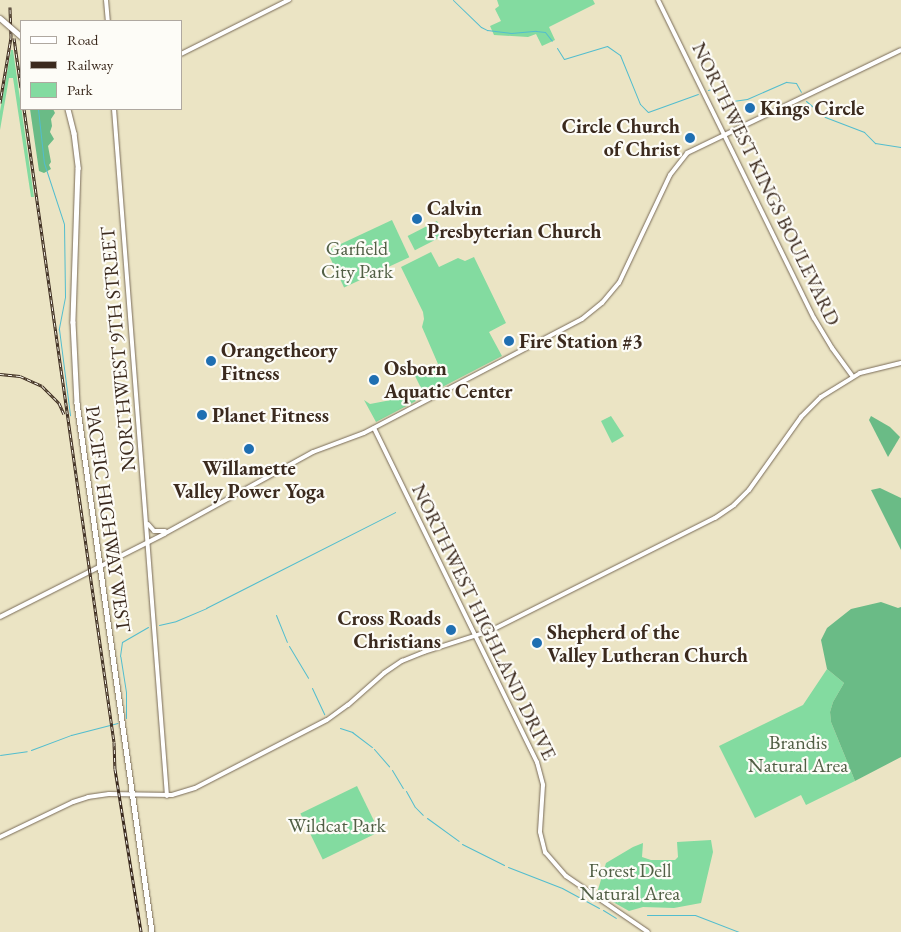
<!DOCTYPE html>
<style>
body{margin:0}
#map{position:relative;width:901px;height:932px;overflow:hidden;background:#ebe4c4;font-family:"EB Garamond",serif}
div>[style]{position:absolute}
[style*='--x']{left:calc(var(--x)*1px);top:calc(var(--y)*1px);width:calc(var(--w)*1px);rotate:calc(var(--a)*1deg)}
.green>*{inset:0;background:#83dba0;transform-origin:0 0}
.forest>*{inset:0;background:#6abb86}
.stream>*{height:1px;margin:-0.5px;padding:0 0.5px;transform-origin:0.5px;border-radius:0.5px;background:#52bdce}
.roads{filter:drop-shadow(0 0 1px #796b58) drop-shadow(0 0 1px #796b58)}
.major>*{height:4px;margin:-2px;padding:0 2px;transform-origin:2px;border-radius:2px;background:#fff}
.highway>*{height:4.5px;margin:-2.25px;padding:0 2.25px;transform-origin:2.25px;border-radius:2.25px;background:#fff}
.rail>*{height:3px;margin-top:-1.5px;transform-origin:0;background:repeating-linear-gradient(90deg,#fdfcf7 0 4px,#3b2a1e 0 8px);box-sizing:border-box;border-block:1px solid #3b2a1e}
.bridges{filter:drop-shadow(0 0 1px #796b58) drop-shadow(0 0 1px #796b58)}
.highway-bridge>*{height:4.5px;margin:-2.25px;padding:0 2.25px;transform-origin:2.25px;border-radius:2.25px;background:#fff}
.dots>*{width:14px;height:14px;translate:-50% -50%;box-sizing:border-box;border:2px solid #fdfcf7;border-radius:50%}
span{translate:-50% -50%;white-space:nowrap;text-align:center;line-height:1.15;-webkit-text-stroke:4.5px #fdfcf7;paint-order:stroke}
.poi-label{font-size:20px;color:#3b2a1e;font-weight:700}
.left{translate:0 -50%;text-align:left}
.right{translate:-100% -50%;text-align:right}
.street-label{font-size:20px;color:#3b2a1e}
.park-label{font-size:20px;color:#515f45}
.legend{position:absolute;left:20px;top:20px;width:162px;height:90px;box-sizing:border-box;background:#fdfcf7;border:1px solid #afa8a0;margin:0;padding:6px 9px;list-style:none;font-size:15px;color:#3b2a1e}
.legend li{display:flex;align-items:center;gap:10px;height:25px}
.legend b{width:25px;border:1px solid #afa8a0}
</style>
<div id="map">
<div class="green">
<i style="clip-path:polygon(497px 0,593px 0,595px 4px,549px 27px,555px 40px,542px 46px,536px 34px,528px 37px,494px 35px,490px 26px,501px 21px,495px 9px,499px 6px)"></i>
<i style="clip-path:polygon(11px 50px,13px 50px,34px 197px,31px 197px,13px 78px,9px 78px,0 130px,0 111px)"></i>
<i style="left:392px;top:220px;width:41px;height:72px;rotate:65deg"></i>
<i style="left:437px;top:221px;width:16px;height:33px;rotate:63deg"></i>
<i style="clip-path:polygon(431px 252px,439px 267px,458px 258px,465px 261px,474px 257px,506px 323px,489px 332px,502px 356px,425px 396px,410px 366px,414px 371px,424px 367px,428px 370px,438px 364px,422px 327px,424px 319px,423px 312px,401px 267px)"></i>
<i style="clip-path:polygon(412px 396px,416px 401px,376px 422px,364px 400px,370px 404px)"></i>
<i style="clip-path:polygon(611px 416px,624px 436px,612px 443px,601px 421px)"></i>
<i style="clip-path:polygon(827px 669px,844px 683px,833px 702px,830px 712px,831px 722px,855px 781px,806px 805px,801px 795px,755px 818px,719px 746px,803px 705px)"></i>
<i style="left:357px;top:786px;width:51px;height:63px;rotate:64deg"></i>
<i style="clip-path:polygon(711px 840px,713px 852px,701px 903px,674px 908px,643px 907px,629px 911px,597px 893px,606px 863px,633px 847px,643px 843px,642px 857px,651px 860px,675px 860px,678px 857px,677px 842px)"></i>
</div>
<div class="forest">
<i style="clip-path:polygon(30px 109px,53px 109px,55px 113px,51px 119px,52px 126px,50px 132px,54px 139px,48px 146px,51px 162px,49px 165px,51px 169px,44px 173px,39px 171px)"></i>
<i style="clip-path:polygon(871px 416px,890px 427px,900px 437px,888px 457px,869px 420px)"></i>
<i style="clip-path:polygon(880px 488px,901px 498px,901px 550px,871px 490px)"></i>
<i style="clip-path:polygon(881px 602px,898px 608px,901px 607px,901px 757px,855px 781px,831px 722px,830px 712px,833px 702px,844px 683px,827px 669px,821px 640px,827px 628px,851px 609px)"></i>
</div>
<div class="stream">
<i style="--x:453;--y:0;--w:39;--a:44"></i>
<i style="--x:481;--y:27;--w:7;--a:27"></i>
<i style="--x:487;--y:30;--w:24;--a:7"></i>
<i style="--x:511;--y:33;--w:25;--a:-5"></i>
<i style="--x:536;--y:31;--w:9;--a:6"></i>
<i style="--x:545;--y:32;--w:11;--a:52"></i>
<i style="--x:557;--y:48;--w:13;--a:58"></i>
<i style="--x:564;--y:59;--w:45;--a:-16.8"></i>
<i style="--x:607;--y:46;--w:16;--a:35"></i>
<i style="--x:620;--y:55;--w:53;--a:67.8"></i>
<i style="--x:640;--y:104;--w:11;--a:45"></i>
<i style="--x:648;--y:112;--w:53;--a:-19.8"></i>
<i style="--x:708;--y:90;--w:11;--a:-15"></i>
<i style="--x:719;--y:87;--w:5;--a:11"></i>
<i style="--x:724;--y:88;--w:16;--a:55"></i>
<i style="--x:733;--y:101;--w:14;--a:-8"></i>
<i style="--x:747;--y:99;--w:43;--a:-23.6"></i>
<i style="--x:786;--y:82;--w:10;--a:6"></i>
<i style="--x:796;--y:83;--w:10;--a:61"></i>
<i style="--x:806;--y:101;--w:25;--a:40"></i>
<i style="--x:825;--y:117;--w:42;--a:21"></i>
<i style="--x:864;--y:132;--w:16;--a:45"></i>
<i style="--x:875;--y:143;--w:26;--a:9"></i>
<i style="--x:38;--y:109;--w:54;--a:83.7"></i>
<i style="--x:44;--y:163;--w:64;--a:71.8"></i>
<i style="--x:64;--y:224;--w:73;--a:89.2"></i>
<i style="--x:65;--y:297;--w:33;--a:101"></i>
<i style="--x:59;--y:329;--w:87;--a:82.7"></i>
<i style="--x:276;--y:615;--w:29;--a:68"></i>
<i style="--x:159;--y:625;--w:17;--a:-13"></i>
<i style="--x:176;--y:621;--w:33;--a:-23"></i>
<i style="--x:206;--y:608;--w:212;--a:-26.9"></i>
<i style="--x:289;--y:646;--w:37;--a:59"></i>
<i style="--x:312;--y:688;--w:29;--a:65"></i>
<i style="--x:126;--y:718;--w:26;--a:-90"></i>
<i style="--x:126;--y:692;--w:36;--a:-99"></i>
<i style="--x:120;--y:656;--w:14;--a:-82"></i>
<i style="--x:122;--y:642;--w:30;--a:-30"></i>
<i style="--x:340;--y:728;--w:13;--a:18"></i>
<i style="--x:352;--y:732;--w:25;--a:37"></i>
<i style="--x:374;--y:749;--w:23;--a:49"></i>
<i style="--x:31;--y:750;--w:43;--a:-20.6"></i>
<i style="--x:71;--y:735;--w:48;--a:-14.6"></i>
<i style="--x:0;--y:755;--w:27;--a:-8"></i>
<i style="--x:392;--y:770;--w:21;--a:59"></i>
<i style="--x:406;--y:791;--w:18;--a:61"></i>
<i style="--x:415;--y:807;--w:11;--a:45"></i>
<i style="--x:427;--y:818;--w:39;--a:36"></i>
<i style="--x:462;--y:844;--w:47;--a:26.6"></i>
<i style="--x:508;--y:867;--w:58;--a:21.3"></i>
<i style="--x:562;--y:888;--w:42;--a:28.4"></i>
<i style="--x:603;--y:910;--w:15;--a:32"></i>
<i style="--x:647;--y:915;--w:48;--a:0"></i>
<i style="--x:695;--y:915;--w:47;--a:21.1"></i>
</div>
<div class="roads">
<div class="major">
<i style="--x:106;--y:0;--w:21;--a:85"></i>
<i style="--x:658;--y:0;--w:354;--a:63.9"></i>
<i style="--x:814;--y:318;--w:35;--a:59"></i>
<i style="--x:832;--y:348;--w:34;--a:54"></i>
<i style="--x:181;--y:54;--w:121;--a:-26.6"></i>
<i style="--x:114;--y:109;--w:689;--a:85.59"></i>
<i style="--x:374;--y:428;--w:372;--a:64"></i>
<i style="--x:537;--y:762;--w:24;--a:75"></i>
<i style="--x:543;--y:785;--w:47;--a:93.7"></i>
<i style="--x:540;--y:832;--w:21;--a:76"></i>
<i style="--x:545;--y:852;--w:32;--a:49"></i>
<i style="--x:566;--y:876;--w:99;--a:34.3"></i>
<i style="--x:148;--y:524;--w:9;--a:49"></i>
<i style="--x:154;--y:531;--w:11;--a:0"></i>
<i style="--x:0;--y:617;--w:184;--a:-26.8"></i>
<i style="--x:164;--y:534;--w:170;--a:-28.8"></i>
<i style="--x:313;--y:452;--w:54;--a:-20.4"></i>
<i style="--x:364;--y:433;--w:246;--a:-27.6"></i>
<i style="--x:582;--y:319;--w:26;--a:-39"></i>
<i style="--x:602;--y:303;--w:26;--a:-50"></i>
<i style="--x:619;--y:283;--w:119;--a:-64.7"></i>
<i style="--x:670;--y:175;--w:28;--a:-52"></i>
<i style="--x:687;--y:153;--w:237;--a:-25.7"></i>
<i style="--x:0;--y:837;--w:81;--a:-25.6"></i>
<i style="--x:73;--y:802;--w:16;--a:-18"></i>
<i style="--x:88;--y:797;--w:21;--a:-8"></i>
<i style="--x:109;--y:794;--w:63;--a:0.9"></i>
<i style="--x:172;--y:795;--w:24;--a:-17"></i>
<i style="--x:195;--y:788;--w:148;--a:-27.3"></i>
<i style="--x:327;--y:720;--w:26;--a:-36"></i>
<i style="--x:348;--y:705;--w:48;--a:-41.6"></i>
<i style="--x:384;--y:673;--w:22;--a:-34"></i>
<i style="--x:402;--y:661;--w:24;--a:-22"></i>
<i style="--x:424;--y:652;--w:69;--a:-17.7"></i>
<i style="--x:490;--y:631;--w:252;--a:-26.7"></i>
<i style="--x:715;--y:518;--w:23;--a:-34"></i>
<i style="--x:734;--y:505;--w:21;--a:-45"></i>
<i style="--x:749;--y:490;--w:90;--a:-54.5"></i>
<i style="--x:801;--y:417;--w:28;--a:-45"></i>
<i style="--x:821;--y:397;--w:46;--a:-31.6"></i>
<i style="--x:860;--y:373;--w:42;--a:-13.7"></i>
</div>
<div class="highway">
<i style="--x:68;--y:109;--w:25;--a:76"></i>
<i style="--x:74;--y:133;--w:35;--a:83"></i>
<i style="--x:78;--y:168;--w:154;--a:91.9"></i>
<i style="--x:73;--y:322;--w:81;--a:87.2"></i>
<i style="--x:77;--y:403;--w:534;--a:81.93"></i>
</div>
</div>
<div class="rail">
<i style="--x:14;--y:38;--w:50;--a:82"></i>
<i style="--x:0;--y:103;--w:67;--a:-80.5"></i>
<i style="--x:11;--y:37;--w:30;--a:-92"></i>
<i style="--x:24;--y:109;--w:639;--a:81.91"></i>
<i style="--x:114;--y:742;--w:27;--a:88"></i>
<i style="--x:115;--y:769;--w:165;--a:80.9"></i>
<i style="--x:0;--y:374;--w:20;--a:6"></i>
<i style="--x:20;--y:376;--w:24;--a:24"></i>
<i style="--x:42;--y:386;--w:24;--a:45"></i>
<i style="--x:59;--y:403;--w:12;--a:66"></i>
</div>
<div class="bridges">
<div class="highway-bridge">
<i style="--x:0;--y:18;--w:28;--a:41"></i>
</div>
</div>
<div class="dots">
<i style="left:750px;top:108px;background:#1f6fb2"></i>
<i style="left:690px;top:138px;background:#1f6fb2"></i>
<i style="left:417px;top:219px;background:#1f6fb2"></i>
<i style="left:509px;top:341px;background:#1f6fb2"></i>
<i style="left:211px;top:361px;background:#1f6fb2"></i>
<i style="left:374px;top:380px;background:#1f6fb2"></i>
<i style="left:202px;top:415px;background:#1f6fb2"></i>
<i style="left:249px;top:449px;background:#1f6fb2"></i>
<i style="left:451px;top:630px;background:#1f6fb2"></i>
<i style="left:537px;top:643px;background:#1f6fb2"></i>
</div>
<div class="poi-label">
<span class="left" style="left:760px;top:108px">Kings Circle</span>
<span class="right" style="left:680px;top:138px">Circle Church<br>of Christ</span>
<span class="left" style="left:427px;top:220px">Calvin<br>Presbyterian Church</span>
<span class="left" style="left:519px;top:341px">Fire Station #3</span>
<span class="left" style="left:221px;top:362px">Orangetheory<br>Fitness</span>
<span class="left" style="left:384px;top:380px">Osborn<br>Aquatic Center</span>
<span class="left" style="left:212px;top:415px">Planet Fitness</span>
<span style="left:249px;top:480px">Willamette<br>Valley Power Yoga</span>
<span class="right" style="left:441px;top:630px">Cross Roads<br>Christians</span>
<span class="left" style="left:547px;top:644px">Shepherd of the<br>Valley Lutheran Church</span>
</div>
<div class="street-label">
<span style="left:766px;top:184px;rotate:64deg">NORTHWEST KINGS BOULEVARD</span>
<span style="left:118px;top:349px;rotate:-95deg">NORTHWEST 9TH STREET</span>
<span style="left:108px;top:519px;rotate:82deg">PACIFIC HIGHWAY WEST</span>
<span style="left:484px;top:622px;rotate:64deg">NORTHWEST HIGHLAND DRIVE</span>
</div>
<div class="park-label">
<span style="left:357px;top:260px">Garfield<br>City Park</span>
<span style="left:798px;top:754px">Brandis<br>Natural Area</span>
<span style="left:337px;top:825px">Wildcat Park</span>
<span style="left:630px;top:882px">Forest Dell<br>Natural Area</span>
</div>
<ul class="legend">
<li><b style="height:6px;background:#fff"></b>Road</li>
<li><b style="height:6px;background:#3b2a1e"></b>Railway</li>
<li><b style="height:14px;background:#83dba0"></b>Park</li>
</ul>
</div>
